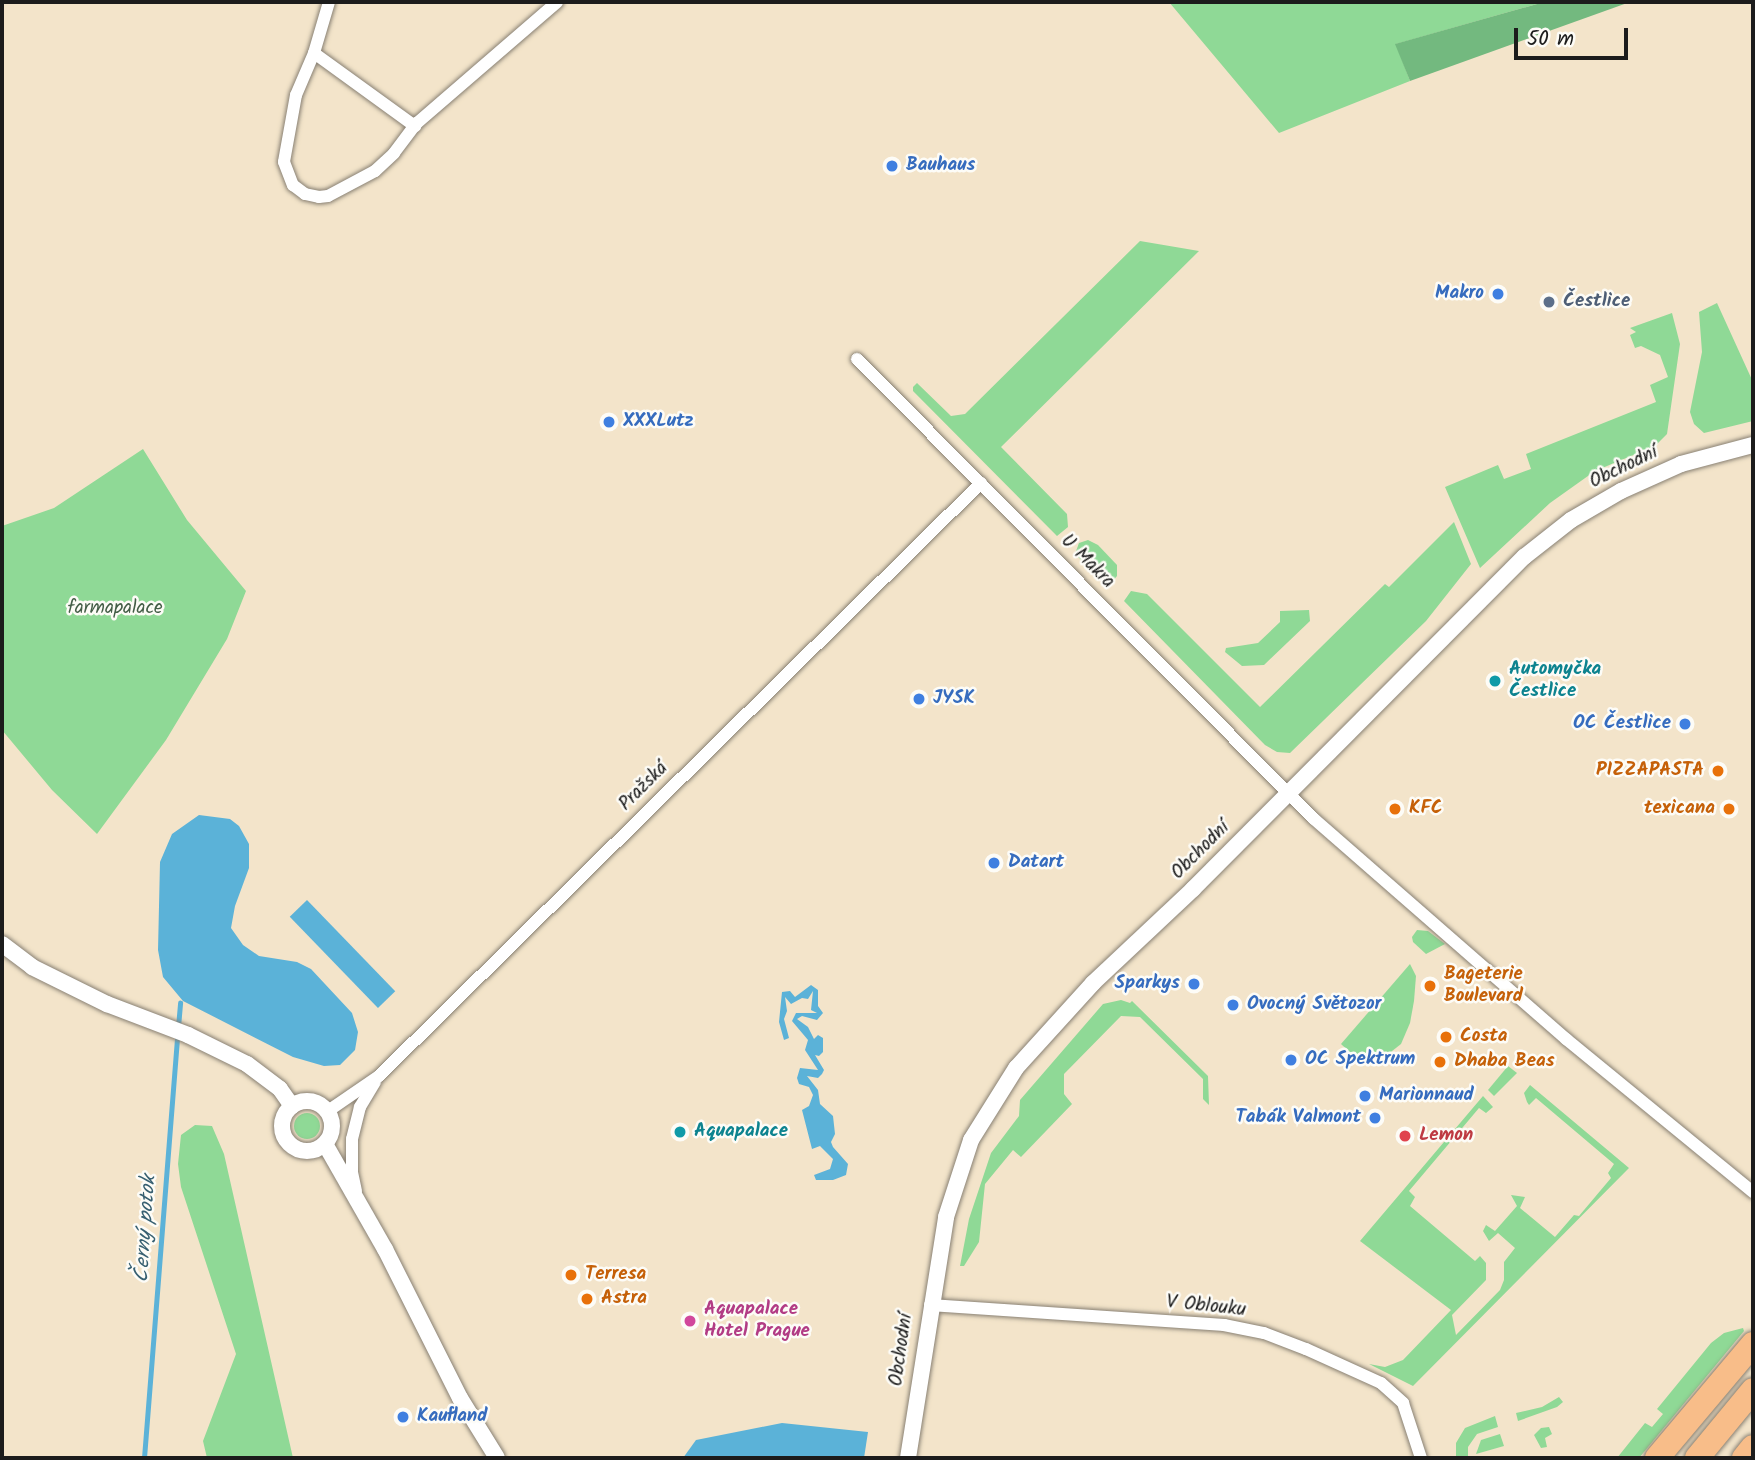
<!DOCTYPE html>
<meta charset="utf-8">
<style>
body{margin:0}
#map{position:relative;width:1755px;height:1460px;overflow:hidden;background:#f3e4ca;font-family:Kalam,sans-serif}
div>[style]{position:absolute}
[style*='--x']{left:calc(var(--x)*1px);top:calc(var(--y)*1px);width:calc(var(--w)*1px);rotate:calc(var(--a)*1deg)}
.green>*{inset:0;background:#8fd996}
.round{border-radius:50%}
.forest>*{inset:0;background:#73b97f}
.water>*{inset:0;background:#5bb2d8;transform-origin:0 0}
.stream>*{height:4.5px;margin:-2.25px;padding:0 2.25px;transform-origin:2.25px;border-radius:2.25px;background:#5bb2d8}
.roads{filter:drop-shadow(0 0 2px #888073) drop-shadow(0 0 2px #888073)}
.minor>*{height:12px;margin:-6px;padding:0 6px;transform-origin:6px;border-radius:6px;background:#fff}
.tertiary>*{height:16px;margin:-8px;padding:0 8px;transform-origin:8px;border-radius:8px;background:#fff}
.tertiary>.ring{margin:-8px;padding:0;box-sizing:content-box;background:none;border:16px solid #fff;border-radius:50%}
.motorway>*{height:24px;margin:-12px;padding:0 12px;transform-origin:12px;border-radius:12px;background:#f8bd89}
.dots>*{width:19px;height:19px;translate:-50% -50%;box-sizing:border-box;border:4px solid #fdfcf7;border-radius:50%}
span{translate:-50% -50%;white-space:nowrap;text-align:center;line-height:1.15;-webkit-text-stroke:5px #fdfcf7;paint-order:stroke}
.shop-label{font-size:19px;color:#366cbe;font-weight:700}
.left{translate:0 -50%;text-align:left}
.right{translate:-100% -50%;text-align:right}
.service-label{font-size:19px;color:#4e5e75;font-weight:700}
.street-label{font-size:19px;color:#1c1c1c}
.park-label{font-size:19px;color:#445e47}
.culture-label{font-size:19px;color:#0d838f;font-weight:700}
.food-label{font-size:19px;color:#c56008;font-weight:700}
.health-label{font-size:19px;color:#be3a42;font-weight:700}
.hotel-label{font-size:19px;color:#b23c85;font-weight:700}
.water-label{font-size:21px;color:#386071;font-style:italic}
.frame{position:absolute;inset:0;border:4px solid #1c1c1c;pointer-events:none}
.scale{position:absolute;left:1514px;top:28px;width:114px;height:32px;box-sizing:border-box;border:4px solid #1c1c1c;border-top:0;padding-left:9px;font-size:21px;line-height:24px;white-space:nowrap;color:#1c1c1c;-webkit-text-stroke:5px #fdfcf7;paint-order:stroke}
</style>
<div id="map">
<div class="green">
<i style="clip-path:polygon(1169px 2px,1544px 2px,1396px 44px,1410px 81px,1279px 133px)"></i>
<i style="clip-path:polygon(1140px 241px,1199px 251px,1001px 447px,1067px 514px,1068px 527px,1057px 536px,913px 391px,913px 387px,917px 383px,951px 416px,965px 414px)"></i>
<i style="clip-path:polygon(1717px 303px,1753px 382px,1753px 421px,1704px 433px,1694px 424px,1690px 412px,1702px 352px,1699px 312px)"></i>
<i style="clip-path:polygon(1672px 313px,1680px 344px,1667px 434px,1655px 446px,1595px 471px,1550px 503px,1480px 568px,1445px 487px,1498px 465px,1504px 479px,1531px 469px,1526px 454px,1656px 402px,1650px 385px,1668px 377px,1660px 355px,1641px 346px,1635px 348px,1630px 335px,1636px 332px,1630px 328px)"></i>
<i style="clip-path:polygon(143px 449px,187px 520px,246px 591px,227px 639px,166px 740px,97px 834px,52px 790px,2px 730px,2px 526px,54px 508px)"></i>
<i style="clip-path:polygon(1454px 522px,1471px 564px,1426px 621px,1290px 753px,1277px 752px,1265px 745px,1124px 601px,1131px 591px,1147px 594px,1260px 707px,1385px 584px,1389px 587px)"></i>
<i style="clip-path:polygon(1088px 540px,1098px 545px,1117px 565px,1117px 576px,1111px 583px,1106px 584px,1075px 554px,1079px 543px)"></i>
<i style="clip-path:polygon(1309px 610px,1310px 621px,1264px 665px,1242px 666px,1225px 652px,1226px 648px,1258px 643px,1280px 622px,1280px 611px)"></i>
<i style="clip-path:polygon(1417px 930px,1428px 931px,1445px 944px,1426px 954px,1413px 942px,1412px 937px)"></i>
<i style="clip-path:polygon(1410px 964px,1416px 976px,1414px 1001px,1410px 1023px,1401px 1044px,1387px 1055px,1372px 1059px,1354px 1056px,1341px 1044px)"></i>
<i style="clip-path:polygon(1121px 1000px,1130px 1003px,1132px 1001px,1208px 1076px,1209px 1105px,1203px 1099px,1203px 1079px,1140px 1017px,1121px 1016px,1064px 1074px,1064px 1094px,1072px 1104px,1021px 1157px,1013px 1150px,985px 1184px,979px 1242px,964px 1266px,960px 1266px,969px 1219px,991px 1153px,1019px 1116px,1020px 1100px,1103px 1004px)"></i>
<i style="clip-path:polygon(1508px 1066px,1517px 1073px,1494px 1096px,1488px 1090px)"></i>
<i style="clip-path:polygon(1530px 1085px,1629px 1168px,1413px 1386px,1369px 1364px,1385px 1367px,1403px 1360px,1451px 1310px,1360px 1241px,1483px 1096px,1493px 1107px,1486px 1113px,1479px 1108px,1409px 1191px,1415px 1197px,1410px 1206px,1475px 1261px,1480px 1256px,1486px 1263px,1486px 1280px,1452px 1315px,1456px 1335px,1500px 1290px,1504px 1280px,1504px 1262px,1515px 1248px,1498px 1233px,1489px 1241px,1483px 1231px,1486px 1225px,1495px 1231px,1517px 1206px,1511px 1195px,1525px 1197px,1520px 1208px,1555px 1237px,1574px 1215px,1579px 1216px,1611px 1178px,1608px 1173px,1614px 1164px,1536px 1098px,1529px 1105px,1527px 1102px,1524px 1093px)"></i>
<i class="round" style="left:294px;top:1113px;width:26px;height:26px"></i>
<i style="clip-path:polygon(195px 1125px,212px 1126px,224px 1154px,293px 1458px,207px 1458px,203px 1441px,236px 1354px,181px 1187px,178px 1164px,181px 1135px)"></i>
<i style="clip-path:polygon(1743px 1328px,1744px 1331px,1639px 1458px,1617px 1458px,1645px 1423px,1652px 1427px,1663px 1414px,1657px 1409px,1711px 1343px,1724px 1333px)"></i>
<i style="clip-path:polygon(1559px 1397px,1563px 1402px,1557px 1407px,1518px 1421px,1516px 1413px,1542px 1407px)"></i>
<i style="clip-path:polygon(1495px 1416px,1498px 1427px,1477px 1434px,1468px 1447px,1468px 1456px,1456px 1458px,1456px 1443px,1465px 1428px)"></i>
<i style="clip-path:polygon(1549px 1427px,1552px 1434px,1545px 1438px,1547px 1447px,1541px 1448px,1534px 1435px,1541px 1428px)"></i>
<i style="clip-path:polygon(1500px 1434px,1504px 1446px,1476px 1454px,1481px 1440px)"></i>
</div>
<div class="forest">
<i style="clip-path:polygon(1544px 2px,1630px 2px,1410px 81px,1395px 44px)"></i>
</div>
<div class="water">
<i style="clip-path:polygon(199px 815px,230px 819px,239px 826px,249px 844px,249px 868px,235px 906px,231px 928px,243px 945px,259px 956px,297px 962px,311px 969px,352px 1013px,358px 1032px,355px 1050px,340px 1065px,324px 1066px,293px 1057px,183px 1001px,163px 977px,158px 950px,160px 862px,172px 834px)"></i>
<i style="left:307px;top:900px;width:127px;height:24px;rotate:46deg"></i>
<i style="clip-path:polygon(811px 985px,818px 990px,818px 1006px,823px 1013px,817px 1020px,802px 1016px,797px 1019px,808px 1027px,814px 1039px,818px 1035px,823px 1038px,823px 1052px,819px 1056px,815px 1055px,824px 1070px,822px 1074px,818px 1078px,807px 1076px,818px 1090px,820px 1104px,833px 1116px,835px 1134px,831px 1142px,833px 1147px,848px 1164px,846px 1175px,833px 1180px,816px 1180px,814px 1175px,830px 1169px,833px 1159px,820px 1146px,812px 1149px,802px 1110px,809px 1106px,813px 1095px,809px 1087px,799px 1084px,797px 1078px,800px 1068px,818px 1070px,805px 1050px,808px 1040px,792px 1021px,796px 1013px,817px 1013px,811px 1010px,813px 991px,808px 999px,802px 998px,791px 1004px,785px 997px,787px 1011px,784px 1019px,789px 1038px,784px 1040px,779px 1022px,782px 992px,790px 991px,795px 997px)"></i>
<i style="clip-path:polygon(782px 1423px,868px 1432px,864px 1458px,683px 1458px,696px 1440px)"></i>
</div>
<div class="stream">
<i style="--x:178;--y:1027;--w:24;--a:-85"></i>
<i style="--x:144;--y:1458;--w:424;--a:-85.5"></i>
</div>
<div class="roads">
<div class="minor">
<i style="--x:329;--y:2;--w:53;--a:106.4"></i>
<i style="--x:314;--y:53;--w:46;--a:113.2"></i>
<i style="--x:296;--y:95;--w:68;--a:100.2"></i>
<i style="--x:284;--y:162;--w:25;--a:69"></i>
<i style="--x:293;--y:185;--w:15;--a:37"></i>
<i style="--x:305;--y:194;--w:14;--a:12"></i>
<i style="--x:319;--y:197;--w:9;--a:-6"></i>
<i style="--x:328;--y:196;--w:53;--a:-28"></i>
<i style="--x:375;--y:171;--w:26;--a:-43"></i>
<i style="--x:394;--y:153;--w:38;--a:-53"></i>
<i style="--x:417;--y:123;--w:185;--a:-40.8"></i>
<i style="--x:314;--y:53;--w:125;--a:35.9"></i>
<i style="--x:857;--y:359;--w:648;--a:45.19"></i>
<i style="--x:1314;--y:819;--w:335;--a:41.1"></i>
<i style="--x:1566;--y:1039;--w:242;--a:39.3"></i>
<i style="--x:328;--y:1111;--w:62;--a:-34.5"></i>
<i style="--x:379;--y:1076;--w:845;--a:-44.57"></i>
<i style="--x:356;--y:1191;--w:19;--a:-102"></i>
<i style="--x:352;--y:1172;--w:33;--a:-90"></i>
<i style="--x:352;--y:1139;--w:33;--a:-76"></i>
<i style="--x:360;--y:1107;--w:29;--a:-59"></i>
<i style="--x:930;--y:1305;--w:295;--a:3.9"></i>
<i style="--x:1224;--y:1325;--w:41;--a:11.3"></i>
<i style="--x:1264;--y:1333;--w:45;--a:20.9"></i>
<i style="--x:1306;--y:1349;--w:82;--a:24.4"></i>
<i style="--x:1381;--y:1383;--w:30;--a:42"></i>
<i style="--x:1403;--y:1403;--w:58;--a:71.9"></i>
</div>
<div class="tertiary">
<i style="--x:2;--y:944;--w:38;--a:37"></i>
<i style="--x:32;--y:967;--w:84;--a:26.3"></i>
<i style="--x:107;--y:1004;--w:87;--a:20.9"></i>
<i style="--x:188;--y:1035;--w:66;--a:26.2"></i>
<i style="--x:247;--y:1064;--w:41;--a:37.1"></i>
<i style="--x:280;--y:1089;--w:21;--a:55"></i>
<i class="ring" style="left:282px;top:1101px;width:34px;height:34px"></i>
<i style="--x:325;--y:1144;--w:121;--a:60.3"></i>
<i style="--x:385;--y:1249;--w:167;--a:63.3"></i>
<i style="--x:460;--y:1398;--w:70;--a:58.3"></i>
<i style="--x:908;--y:1458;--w:244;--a:-81"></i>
<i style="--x:946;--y:1217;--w:81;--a:-72"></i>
<i style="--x:971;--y:1140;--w:85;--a:-58"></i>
<i style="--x:1016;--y:1068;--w:115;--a:-47.8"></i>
<i style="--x:1093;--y:983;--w:137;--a:-43.2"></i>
<i style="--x:1193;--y:889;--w:469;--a:-45.1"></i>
<i style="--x:1524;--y:557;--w:60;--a:-38.2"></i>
<i style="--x:1571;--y:520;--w:58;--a:-30.1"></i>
<i style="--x:1621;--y:491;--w:66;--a:-24.2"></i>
<i style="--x:1681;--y:464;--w:74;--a:-14.8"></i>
</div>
<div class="motorway">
<i style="--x:1657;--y:1458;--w:149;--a:-49.9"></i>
<i style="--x:1697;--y:1458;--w:88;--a:-50.5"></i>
<i style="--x:1744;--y:1458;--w:14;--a:-51"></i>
</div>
</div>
<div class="dots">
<i style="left:892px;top:166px;background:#3f7fe0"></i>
<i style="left:1498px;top:294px;background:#3f7fe0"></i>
<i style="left:1549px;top:302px;background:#5c6f8a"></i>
<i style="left:609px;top:422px;background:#3f7fe0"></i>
<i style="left:1495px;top:681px;background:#0f9aa8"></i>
<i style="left:919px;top:699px;background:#3f7fe0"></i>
<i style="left:1685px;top:724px;background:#3f7fe0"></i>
<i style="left:1718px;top:771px;background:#e8710a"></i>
<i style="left:1395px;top:809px;background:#e8710a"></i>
<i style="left:1729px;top:809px;background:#e8710a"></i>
<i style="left:994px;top:863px;background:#3f7fe0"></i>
<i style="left:1194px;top:984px;background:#3f7fe0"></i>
<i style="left:1430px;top:986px;background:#e8710a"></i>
<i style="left:1233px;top:1005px;background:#3f7fe0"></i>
<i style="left:1446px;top:1037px;background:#e8710a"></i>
<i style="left:1291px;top:1060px;background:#3f7fe0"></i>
<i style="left:1440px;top:1062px;background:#e8710a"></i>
<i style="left:1365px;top:1096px;background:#3f7fe0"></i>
<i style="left:1375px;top:1118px;background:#3f7fe0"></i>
<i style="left:680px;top:1132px;background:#0f9aa8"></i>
<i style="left:1405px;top:1136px;background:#e0444e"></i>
<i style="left:571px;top:1275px;background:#e8710a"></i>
<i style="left:587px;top:1299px;background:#e8710a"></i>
<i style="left:690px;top:1321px;background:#d1479c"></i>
<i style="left:403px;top:1417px;background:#3f7fe0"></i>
</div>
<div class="shop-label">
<span class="left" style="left:906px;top:166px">Bauhaus</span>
<span class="right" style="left:1484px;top:294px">Makro</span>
<span class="left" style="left:623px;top:422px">XXXLutz</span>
<span class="left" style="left:933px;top:699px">JYSK</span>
<span class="right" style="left:1671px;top:724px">OC Čestlice</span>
<span class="left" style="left:1008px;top:863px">Datart</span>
<span class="right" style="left:1180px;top:984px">Sparkys</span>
<span class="left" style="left:1247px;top:1005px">Ovocný Světozor</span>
<span class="left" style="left:1305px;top:1060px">OC Spektrum</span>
<span class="left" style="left:1379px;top:1096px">Marionnaud</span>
<span class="right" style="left:1361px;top:1118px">Tabák Valmont</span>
<span class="left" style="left:417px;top:1417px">Kaufland</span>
</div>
<div class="service-label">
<span class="left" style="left:1563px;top:302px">Čestlice</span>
</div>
<div class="street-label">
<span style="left:1624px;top:468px;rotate:-26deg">Obchodní</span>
<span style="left:1087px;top:562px;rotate:45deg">U Makra</span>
<span style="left:644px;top:787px;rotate:-45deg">Pražská</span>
<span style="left:1201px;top:851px;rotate:-45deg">Obchodní</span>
<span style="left:1206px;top:1307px;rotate:6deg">V Oblouku</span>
<span style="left:902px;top:1350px;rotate:-82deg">Obchodní</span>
</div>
<div class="park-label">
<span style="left:115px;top:609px">farmapalace</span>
</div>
<div class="culture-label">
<span class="left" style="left:1509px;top:681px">Automyčka<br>Čestlice</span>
<span class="left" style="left:694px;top:1132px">Aquapalace</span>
</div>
<div class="food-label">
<span class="right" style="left:1704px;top:771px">PIZZAPASTA</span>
<span class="left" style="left:1409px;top:809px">KFC</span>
<span class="right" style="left:1715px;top:809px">texicana</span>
<span class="left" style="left:1444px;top:986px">Bageterie<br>Boulevard</span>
<span class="left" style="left:1460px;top:1037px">Costa</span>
<span class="left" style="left:1454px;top:1062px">Dhaba Beas</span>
<span class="left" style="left:585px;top:1275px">Terresa</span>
<span class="left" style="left:601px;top:1299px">Astra</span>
</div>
<div class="health-label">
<span class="left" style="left:1419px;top:1136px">Lemon</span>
</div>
<div class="hotel-label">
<span class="left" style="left:704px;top:1321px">Aquapalace<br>Hotel Prague</span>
</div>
<div class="water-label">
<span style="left:146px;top:1229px;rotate:-86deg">Černý potok</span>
</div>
<div class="frame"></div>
<div class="scale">50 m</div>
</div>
